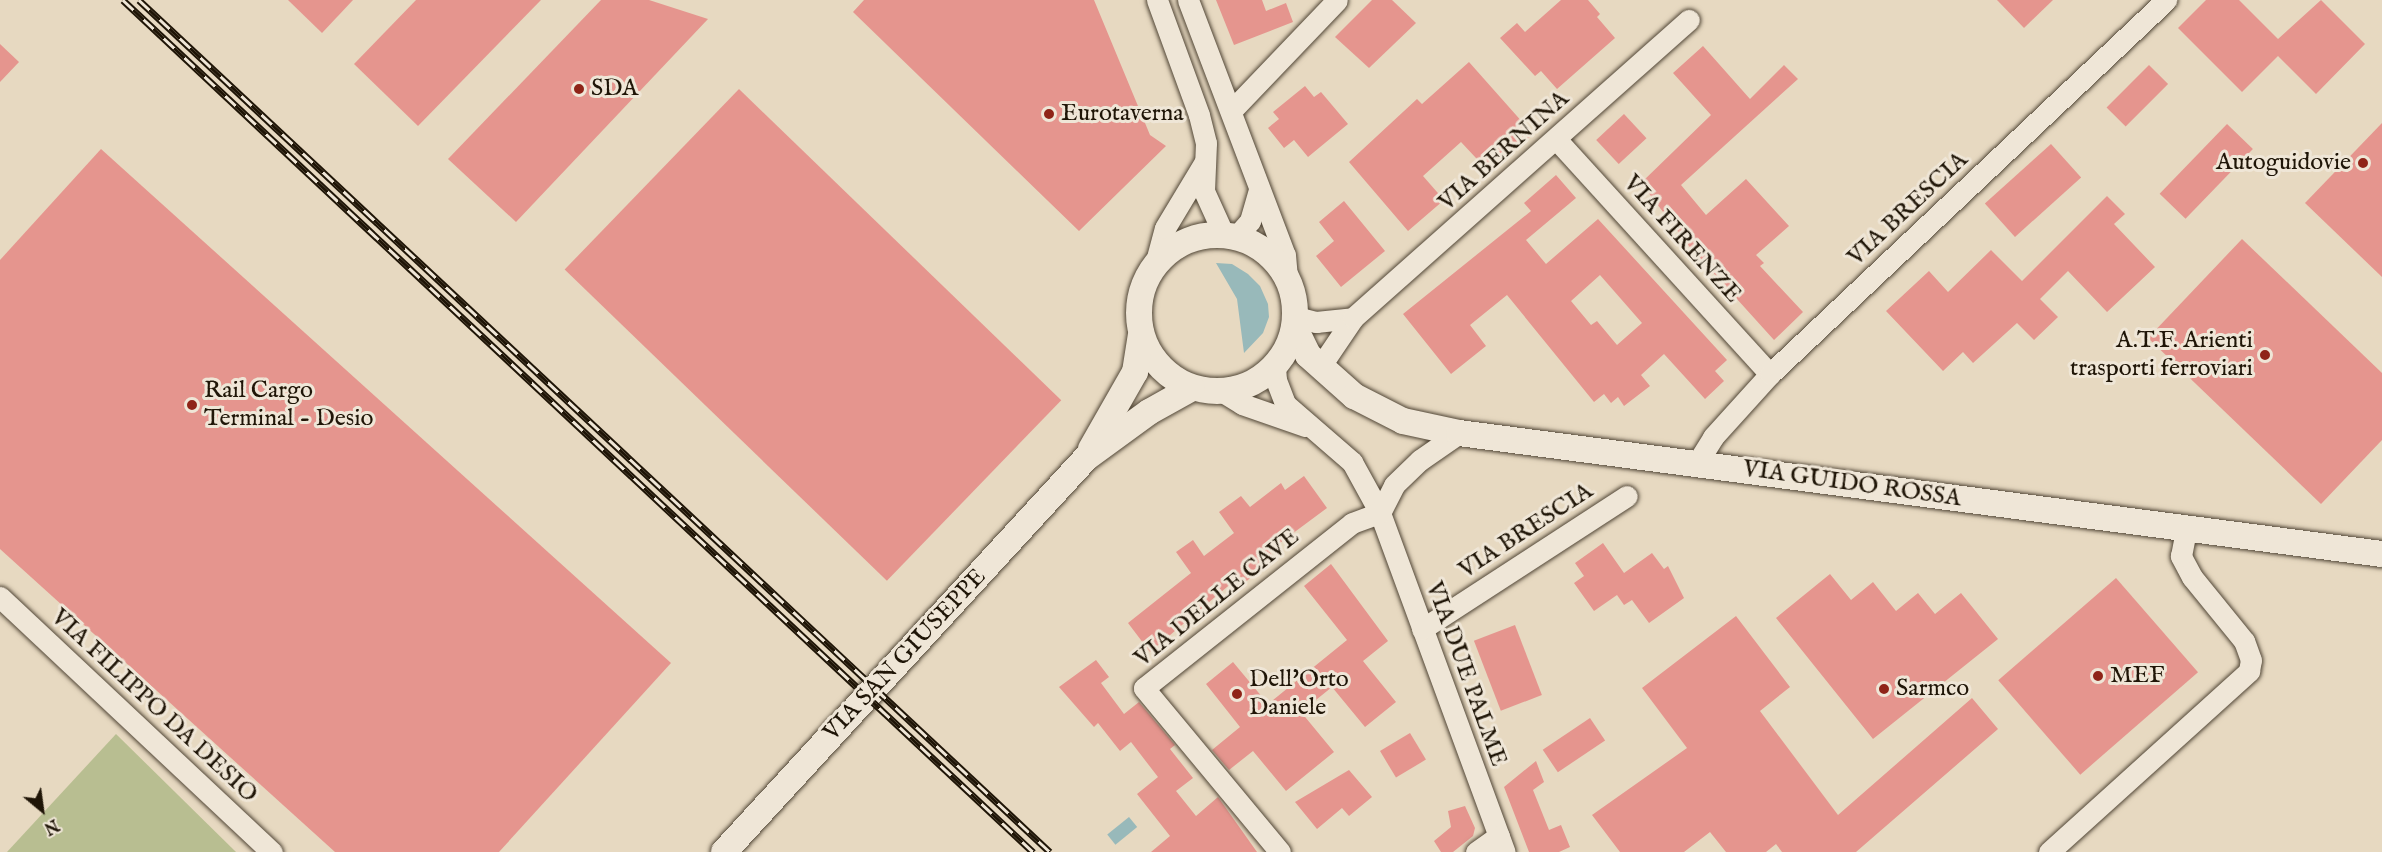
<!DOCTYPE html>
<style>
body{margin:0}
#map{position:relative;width:2382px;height:852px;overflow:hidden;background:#e7d9c1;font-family:"IM FELL English",serif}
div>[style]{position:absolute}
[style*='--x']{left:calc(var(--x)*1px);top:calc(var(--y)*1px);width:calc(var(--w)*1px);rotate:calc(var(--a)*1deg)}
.green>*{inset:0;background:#b8be91}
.water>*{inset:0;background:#98b9ba;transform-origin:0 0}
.building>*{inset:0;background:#e5958e;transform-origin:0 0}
.roads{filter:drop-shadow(0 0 2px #514636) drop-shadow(0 0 2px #514636)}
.minor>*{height:21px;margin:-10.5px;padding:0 10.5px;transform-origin:10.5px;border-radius:10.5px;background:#efe6d7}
.tertiary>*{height:26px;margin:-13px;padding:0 13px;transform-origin:13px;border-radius:13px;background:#efe6d7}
.tertiary>.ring{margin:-13px;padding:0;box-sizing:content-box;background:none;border:26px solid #efe6d7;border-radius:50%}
.rail>*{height:7px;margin-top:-3.5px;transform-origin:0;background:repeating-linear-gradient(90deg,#efe6d7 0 14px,#1f1507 0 28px);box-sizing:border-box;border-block:2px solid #1f1507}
.dots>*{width:16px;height:16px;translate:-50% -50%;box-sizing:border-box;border:3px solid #efe6d7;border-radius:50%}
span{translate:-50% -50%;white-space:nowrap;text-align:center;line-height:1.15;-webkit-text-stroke:6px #efe6d7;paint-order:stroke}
.poi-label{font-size:24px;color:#1f1507}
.left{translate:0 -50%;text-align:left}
.right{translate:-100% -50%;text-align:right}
.street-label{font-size:24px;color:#1f1507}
.north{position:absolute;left:12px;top:780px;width:60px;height:60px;-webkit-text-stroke:4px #efe6d7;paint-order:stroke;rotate:151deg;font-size:16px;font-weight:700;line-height:24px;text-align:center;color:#1f1507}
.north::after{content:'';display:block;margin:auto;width:21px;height:27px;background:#1f1507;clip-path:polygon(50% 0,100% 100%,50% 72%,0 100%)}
</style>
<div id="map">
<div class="green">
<i style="clip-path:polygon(116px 734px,236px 852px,7px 852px)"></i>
</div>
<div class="water">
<i style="clip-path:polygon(1216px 263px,1232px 264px,1248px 274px,1260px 286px,1268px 304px,1269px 317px,1263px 333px,1244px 353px,1237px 299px)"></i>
<i style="left:1129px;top:817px;width:13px;height:28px;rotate:51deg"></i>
</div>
<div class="building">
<i style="clip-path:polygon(288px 0,353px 0,322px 33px)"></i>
<i style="clip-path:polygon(416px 0,541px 0,418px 126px,354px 64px)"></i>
<i style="clip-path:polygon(601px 0,649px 0,708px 19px,516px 222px,448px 159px)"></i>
<i style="clip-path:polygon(864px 0,1094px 0,1150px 135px,1166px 146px,1079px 231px,853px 12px)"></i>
<i style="clip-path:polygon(1216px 0,1262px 0,1266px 11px,1286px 3px,1293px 22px,1234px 45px)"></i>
<i style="clip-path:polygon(1372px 0,1392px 0,1416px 23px,1369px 68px,1335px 37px)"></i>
<i style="clip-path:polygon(1561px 0,1588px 0,1600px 14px,1597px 17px,1615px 38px,1557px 89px,1541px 71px,1535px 76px,1500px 38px,1517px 23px,1525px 32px)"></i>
<i style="clip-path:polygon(1997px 0,2053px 0,2024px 28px)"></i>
<i style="clip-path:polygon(2206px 0,2239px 0,2278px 39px,2321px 0,2365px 44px,2316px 94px,2278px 56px,2242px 92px,2178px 28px)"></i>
<i style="clip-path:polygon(0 44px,19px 62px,0 82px)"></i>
<i style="clip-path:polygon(1703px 46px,1750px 99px,1784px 65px,1798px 79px,1681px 185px,1706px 215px,1746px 179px,1789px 226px,1756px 255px,1764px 263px,1760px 266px,1803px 312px,1774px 340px,1689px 246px,1641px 183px,1711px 115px,1673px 73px)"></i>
<i style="clip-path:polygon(1469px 62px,1533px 134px,1490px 173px,1461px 142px,1423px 176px,1444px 200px,1408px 231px,1349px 162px,1417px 99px,1422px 104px)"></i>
<i style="left:2149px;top:65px;width:27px;height:60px;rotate:45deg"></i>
<i style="clip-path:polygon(1305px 86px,1314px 97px,1321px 92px,1348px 124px,1308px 157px,1294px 140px,1284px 148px,1268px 128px,1279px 119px,1273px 112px)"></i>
<i style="left:739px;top:89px;width:448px;height:251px;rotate:44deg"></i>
<i style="left:1624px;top:114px;width:33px;height:38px;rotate:47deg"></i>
<i style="clip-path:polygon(2382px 123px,2382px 277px,2305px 203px)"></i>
<i style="left:2227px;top:124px;width:36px;height:97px;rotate:44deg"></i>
<i style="left:2051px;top:144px;width:45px;height:89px;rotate:48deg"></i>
<i style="clip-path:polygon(101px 149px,671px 663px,499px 852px,335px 852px,0 549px,0 260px)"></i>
<i style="clip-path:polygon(evenodd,1556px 175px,1576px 198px,1526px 240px,1546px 264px,1598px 219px,1727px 360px,1715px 371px,1724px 381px,1705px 399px,1664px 354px,1641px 375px,1650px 386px,1624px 406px,1618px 397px,1611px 403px,1604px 394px,1594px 402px,1507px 295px,1470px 325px,1486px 346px,1451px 374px,1403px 314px,1531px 211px,1524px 203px,1556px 175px,1600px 275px,1642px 323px,1617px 345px,1597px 321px,1591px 325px,1571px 301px,1600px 275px)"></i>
<i style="clip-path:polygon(2107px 196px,2125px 214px,2114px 224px,2155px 267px,2107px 312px,2068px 271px,2040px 299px,2058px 317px,2034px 340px,2017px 323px,1973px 363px,1963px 352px,1943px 371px,1886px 311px,1929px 271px,1948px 292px,1991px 250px,2022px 281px)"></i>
<i style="clip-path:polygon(1344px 201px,1385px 251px,1341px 287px,1316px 256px,1334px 241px,1319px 222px)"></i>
<i style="clip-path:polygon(2242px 239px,2382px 373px,2382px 440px,2321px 504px,2148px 338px)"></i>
<i style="clip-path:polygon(1304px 476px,1327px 508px,1269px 551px,1275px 559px,1244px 583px,1240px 576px,1150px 652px,1128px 623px,1191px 573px,1176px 552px,1193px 540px,1204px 556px,1234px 533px,1219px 512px,1241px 496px,1250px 507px,1281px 483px,1285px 490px)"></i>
<i style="clip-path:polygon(1603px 543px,1624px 573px,1652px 553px,1664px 569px,1668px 566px,1684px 598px,1649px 623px,1632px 600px,1624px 605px,1617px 595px,1594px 611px,1574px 583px,1584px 576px,1575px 563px)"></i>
<i style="clip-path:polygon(1331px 564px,1388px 641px,1363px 661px,1396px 702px,1365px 727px,1332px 687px,1301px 712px,1334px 752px,1286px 791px,1253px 751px,1229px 770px,1212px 750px,1240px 727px,1206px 684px,1233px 662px,1268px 704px,1347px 640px,1304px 586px)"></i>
<i style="clip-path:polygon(1830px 574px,1851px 600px,1873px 582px,1896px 611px,1918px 593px,1935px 614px,1961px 593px,1998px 639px,1873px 739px,1776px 618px)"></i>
<i style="left:2116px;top:578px;width:125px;height:156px;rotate:49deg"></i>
<i style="clip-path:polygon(1736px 616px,1790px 687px,1760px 711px,1838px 815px,1972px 698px,1998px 729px,1856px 852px,1782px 852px,1776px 844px,1766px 852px,1726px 852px,1710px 832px,1684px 852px,1620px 852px,1592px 815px,1687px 748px,1642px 688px)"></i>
<i style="left:1515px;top:625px;width:75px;height:44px;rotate:69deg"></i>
<i style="clip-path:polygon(1096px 660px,1109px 677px,1101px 683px,1124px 714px,1139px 702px,1175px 745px,1170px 749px,1193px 778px,1176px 791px,1196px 816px,1218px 797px,1257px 852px,1151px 852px,1170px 836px,1137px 794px,1158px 777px,1131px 742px,1120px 751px,1098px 723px,1094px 727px,1059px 687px)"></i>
<i style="left:1590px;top:718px;width:27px;height:57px;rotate:56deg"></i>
<i style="left:1410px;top:733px;width:31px;height:35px;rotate:59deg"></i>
<i style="clip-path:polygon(1536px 761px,1544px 782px,1533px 790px,1549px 830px,1561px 825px,1570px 847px,1559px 852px,1529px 852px,1504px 787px)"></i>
<i style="clip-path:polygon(1349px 770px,1372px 797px,1349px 816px,1342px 808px,1317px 829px,1295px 802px)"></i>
<i style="clip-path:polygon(1465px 806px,1475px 828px,1473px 836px,1453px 852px,1441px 852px,1434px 841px,1451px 827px,1448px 811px)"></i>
</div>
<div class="roads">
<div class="minor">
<i style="--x:1157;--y:0;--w:122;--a:69.9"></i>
<i style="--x:1199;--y:115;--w:29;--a:76"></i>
<i style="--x:1206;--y:143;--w:48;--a:92.4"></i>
<i style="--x:1204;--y:191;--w:48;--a:65.6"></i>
<i style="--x:1188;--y:0;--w:273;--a:69.2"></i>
<i style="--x:1285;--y:255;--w:21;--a:85"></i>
<i style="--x:1231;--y:111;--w:153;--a:-46.3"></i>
<i style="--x:1556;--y:139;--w:318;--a:47.7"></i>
<i style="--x:1236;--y:237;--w:21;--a:-49"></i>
<i style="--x:1250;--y:221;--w:33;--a:-74"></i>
<i style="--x:1155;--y:265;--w:38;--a:-75"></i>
<i style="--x:1165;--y:228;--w:76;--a:-59"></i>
<i style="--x:1296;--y:317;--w:21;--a:14"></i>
<i style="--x:1316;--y:322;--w:37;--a:-6"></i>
<i style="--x:1275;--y:366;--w:14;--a:86"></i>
<i style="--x:1276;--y:380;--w:26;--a:69"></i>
<i style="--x:1285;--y:404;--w:89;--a:40.9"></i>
<i style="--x:1352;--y:462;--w:58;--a:61.2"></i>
<i style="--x:1380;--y:513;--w:361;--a:69.8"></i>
<i style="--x:1320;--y:367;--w:59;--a:-56"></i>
<i style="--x:1353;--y:318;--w:449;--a:-41.6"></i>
<i style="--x:1223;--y:392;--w:22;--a:32"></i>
<i style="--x:1242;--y:404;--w:67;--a:19.2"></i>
<i style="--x:1697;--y:463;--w:31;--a:-58"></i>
<i style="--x:1713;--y:437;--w:85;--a:-47.9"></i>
<i style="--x:1770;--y:374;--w:545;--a:-43.36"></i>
<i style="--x:0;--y:597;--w:373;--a:43.2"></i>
<i style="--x:1422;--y:629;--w:244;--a:-33"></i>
<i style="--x:1280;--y:852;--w:213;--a:-129.7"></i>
<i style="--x:1144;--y:688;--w:265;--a:-38.4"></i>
<i style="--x:1352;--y:523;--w:30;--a:-20"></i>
<i style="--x:1380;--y:513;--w:31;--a:-63"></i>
<i style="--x:1394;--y:485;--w:36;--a:-44"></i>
<i style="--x:1420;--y:460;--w:47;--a:-34.7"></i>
<i style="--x:1476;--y:852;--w:28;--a:-35"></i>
<i style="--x:2049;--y:852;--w:270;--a:-42.1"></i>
<i style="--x:2249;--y:671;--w:11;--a:-80"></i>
<i style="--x:2251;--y:660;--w:20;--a:-110"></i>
<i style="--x:2244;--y:641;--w:82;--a:-129.1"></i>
<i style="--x:2192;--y:577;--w:24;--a:-118"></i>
<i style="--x:2181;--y:556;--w:26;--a:-79"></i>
</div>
<div class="tertiary">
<i class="ring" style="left:1139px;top:235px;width:130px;height:130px"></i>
<i style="--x:1295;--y:328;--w:30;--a:64"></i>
<i style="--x:1308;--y:355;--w:62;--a:41.7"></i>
<i style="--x:1354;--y:396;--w:55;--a:27"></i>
<i style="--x:1403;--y:421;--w:57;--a:12.1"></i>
<i style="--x:1459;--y:433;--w:931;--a:7.47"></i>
<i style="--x:1091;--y:449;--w:89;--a:-60.3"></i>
<i style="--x:1135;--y:372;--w:39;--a:-81"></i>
<i style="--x:724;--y:852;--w:535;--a:-47.42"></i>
<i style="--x:1086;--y:458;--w:78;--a:-36.1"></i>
<i style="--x:1149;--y:412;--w:49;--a:-29.2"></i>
</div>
</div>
<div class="rail">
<i style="--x:123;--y:0;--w:1247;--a:43.11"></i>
<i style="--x:139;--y:0;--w:1247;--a:43.08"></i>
</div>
<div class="dots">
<i style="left:579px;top:89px;background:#8f2418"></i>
<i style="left:1049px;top:114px;background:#8f2418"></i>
<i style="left:2363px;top:163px;background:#8f2418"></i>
<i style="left:2265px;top:355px;background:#8f2418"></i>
<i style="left:192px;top:405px;background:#8f2418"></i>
<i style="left:2098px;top:676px;background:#8f2418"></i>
<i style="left:1884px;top:689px;background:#8f2418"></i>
<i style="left:1237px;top:694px;background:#8f2418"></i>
</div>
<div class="poi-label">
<span class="left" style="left:591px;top:89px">SDA</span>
<span class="left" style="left:1061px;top:114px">Eurotaverna</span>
<span class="right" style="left:2351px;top:163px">Autoguidovie</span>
<span class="right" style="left:2253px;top:355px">A.T.F. Arienti<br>trasporti ferroviari</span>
<span class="left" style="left:204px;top:405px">Rail Cargo<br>Terminal - Desio</span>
<span class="left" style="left:2110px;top:676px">MEF</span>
<span class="left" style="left:1249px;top:694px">Dell'Orto<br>Daniele</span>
<span class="left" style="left:1896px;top:689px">Sarmco</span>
</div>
<div class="street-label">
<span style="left:1504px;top:151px;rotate:-42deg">VIA BERNINA</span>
<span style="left:1908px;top:209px;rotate:-43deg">VIA BRESCIA</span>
<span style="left:1682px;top:239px;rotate:48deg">VIA FIRENZE</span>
<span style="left:1852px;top:484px;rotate:8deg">VIA GUIDO ROSSA</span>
<span style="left:1526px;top:531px;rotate:-33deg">VIA BRESCIA</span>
<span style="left:1217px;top:598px;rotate:-39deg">VIA DELLE CAVE</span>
<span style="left:905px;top:655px;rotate:-47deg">VIA SAN GIUSEPPE</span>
<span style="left:1466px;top:674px;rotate:70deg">VIA DUE PALME</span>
<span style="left:154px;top:706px;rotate:43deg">VIA FILIPPO DA DESIO</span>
</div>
<div class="north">N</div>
</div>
